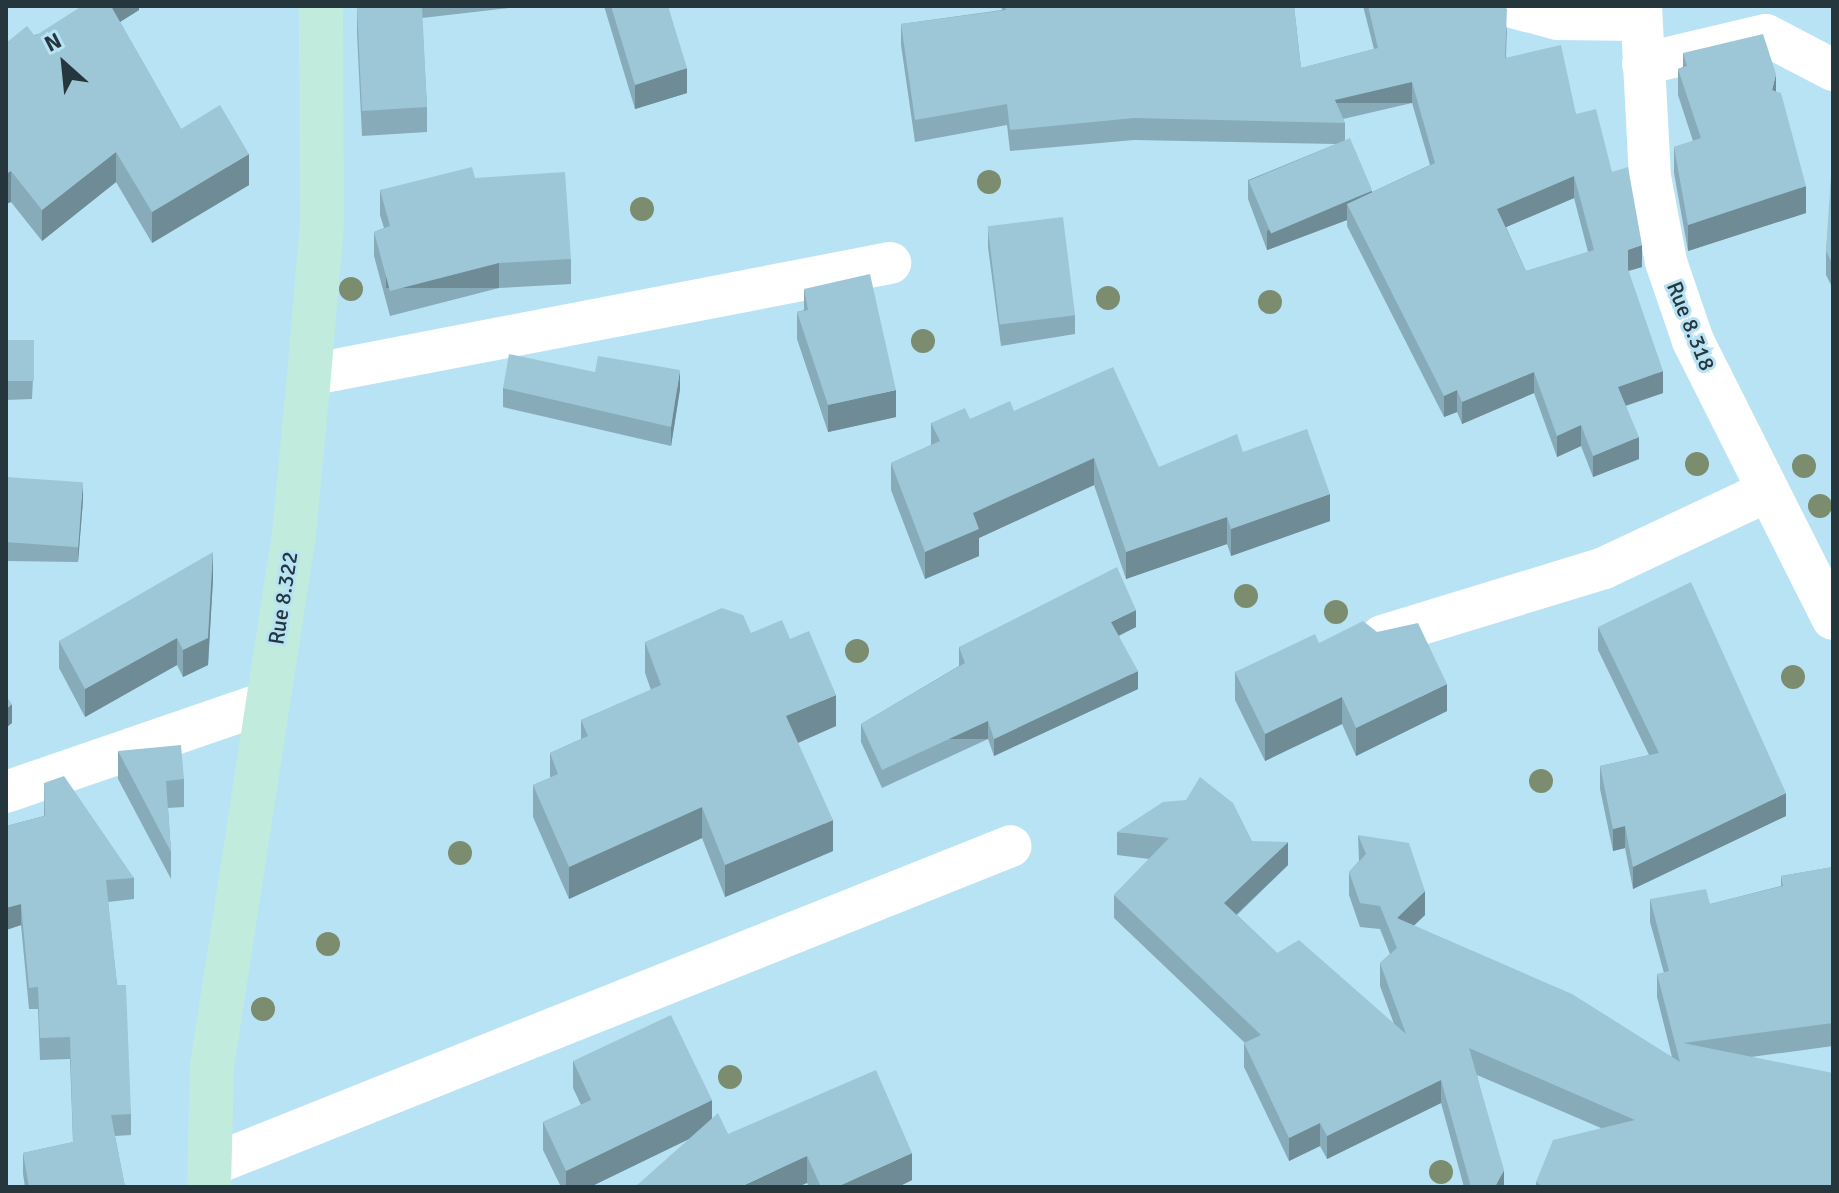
<!DOCTYPE html>
<style>
body{margin:0}
#map{position:relative;width:1839px;height:1193px;overflow:hidden;background:#b8e3f4;font-family:Signika,sans-serif}
div>[style]{position:absolute}
[style*='--x']{left:calc(var(--x)*1px);top:calc(var(--y)*1px);width:calc(var(--w)*1px);rotate:calc(var(--a)*1deg)}
.minor>*{height:42px;margin:-21px;padding:0 21px;transform-origin:21px;border-radius:21px;background:#fff}
.secondary>*{height:44px;margin:-22px;padding:0 22px;transform-origin:22px;border-radius:22px;background:#c1ecdd}
.trees>*{width:24px;height:24px;margin:-12px;border-radius:50%;background:#7c8c6e}
.wall>*{inset:0;background:#87abb9}
.shaded-wall>*{inset:0;background:#6e8b96;transform-origin:0 0}
.building>*{inset:0;background:#9dc7d7;transform-origin:0 0}
span{translate:-50% -50%;white-space:nowrap;text-align:center;line-height:1.15;-webkit-text-stroke:6px #b8e3f4;paint-order:stroke}
.street-label{font-size:22px;color:#25363d}
.frame{position:absolute;inset:0;border:8px solid #25363d;pointer-events:none}
.north{position:absolute;left:24px;top:24px;width:80px;height:80px;-webkit-text-stroke:6px #b8e3f4;paint-order:stroke;rotate:333deg;font-size:22px;font-weight:700;line-height:32px;text-align:center;color:#25363d}
.north::after{content:'';display:block;margin:auto;width:28px;height:36px;background:#25363d;clip-path:polygon(50% 0,100% 100%,50% 72%,0 100%)}
</style>
<div id="map">
<div class="minor">
<i style="--x:1508;--y:6;--w:52;--a:14.6"></i>
<i style="--x:1558;--y:19;--w:81;--a:0.7"></i>
<i style="--x:1641;--y:6;--w:171;--a:87"></i>
<i style="--x:1650;--y:177;--w:86;--a:79.3"></i>
<i style="--x:1666;--y:262;--w:83;--a:71.1"></i>
<i style="--x:1693;--y:341;--w:311;--a:63.3"></i>
<i style="--x:1643;--y:64;--w:126;--a:-13.3"></i>
<i style="--x:1766;--y:35;--w:76;--a:27.6"></i>
<i style="--x:309;--y:375;--w:592;--a:-10.91"></i>
<i style="--x:1382;--y:636;--w:232;--a:-17"></i>
<i style="--x:1604;--y:568;--w:181;--a:-25.2"></i>
<i style="--x:6;--y:792;--w:276;--a:-19"></i>
<i style="--x:209;--y:1166;--w:863;--a:-21.75"></i>
</div>
<div class="secondary">
<i style="--x:209;--y:1187;--w:121;--a:-88.6"></i>
<i style="--x:212;--y:1066;--w:538;--a:-81.24"></i>
<i style="--x:294;--y:534;--w:160;--a:-84.6"></i>
<i style="--x:309;--y:375;--w:154;--a:-85.1"></i>
<i style="--x:322;--y:222;--w:216;--a:-90.3"></i>
</div>
<div class="trees">
<i style="left:989px;top:182px"></i>
<i style="left:642px;top:209px"></i>
<i style="left:351px;top:289px"></i>
<i style="left:1108px;top:298px"></i>
<i style="left:1270px;top:302px"></i>
<i style="left:923px;top:341px"></i>
<i style="left:1697px;top:464px"></i>
<i style="left:1804px;top:466px"></i>
<i style="left:1820px;top:506px"></i>
<i style="left:1246px;top:596px"></i>
<i style="left:1336px;top:612px"></i>
<i style="left:857px;top:651px"></i>
<i style="left:1793px;top:677px"></i>
<i style="left:1541px;top:781px"></i>
<i style="left:460px;top:853px"></i>
<i style="left:328px;top:944px"></i>
<i style="left:263px;top:1009px"></i>
<i style="left:730px;top:1077px"></i>
<i style="left:1441px;top:1172px"></i>
</div>
<div class="wall">
<i style="clip-path:polygon(139px 6px,139px 10px,120px 22px,181px 129px,249px 185px,152px 243px,116px 182px,42px 241px,11px 202px,6px 204px,6px 43px)"></i>
<i style="clip-path:polygon(374px 6px,509px 6px,509px 8px,422px 18px,427px 107px,427px 132px,362px 136px,357px 34px,357px 8px,374px 7px)"></i>
<i style="clip-path:polygon(604px 6px,668px 6px,687px 93px,635px 109px)"></i>
<i style="clip-path:polygon(evenodd,1001px 6px,1294px 6px,1301px 68px,1374px 49px,1363px 6px,1503px 6px,1507px 31px,1506px 57px,1576px 114px,1612px 172px,1642px 267px,1628px 271px,1663px 393px,1626px 406px,1639px 459px,1593px 477px,1581px 446px,1557px 457px,1534px 393px,1462px 424px,1457px 412px,1444px 417px,1347px 226px,1347px 220px,1267px 250px,1248px 199px,1248px 180px,1336px 144px,1134px 140px,1010px 151px,1007px 125px,915px 142px,901px 45px,901px 24px,1002px 10px,1001px 6px,1412px 103px,1430px 165px,1372px 192px,1345px 141px,1345px 123px,1343px 119px,1412px 103px,1001px 6px,1574px 198px,1588px 252px,1526px 271px,1506px 227px,1574px 198px)"></i>
<i style="clip-path:polygon(1683px 53px,1776px 92px,1806px 213px,1688px 251px,1674px 173px,1674px 147px,1693px 141px,1678px 95px,1678px 69px,1683px 67px)"></i>
<i style="clip-path:polygon(1833px 174px,1833px 289px,1826px 275px,1826px 251px)"></i>
<i style="clip-path:polygon(475px 178px,571px 259px,571px 284px,499px 288px,390px 316px,374px 256px,374px 232px,384px 228px,380px 215px,380px 190px)"></i>
<i style="clip-path:polygon(988px 227px,1075px 315px,1075px 334px,1001px 346px,988px 247px)"></i>
<i style="clip-path:polygon(804px 289px,896px 417px,828px 432px,797px 339px,797px 312px,804px 310px)"></i>
<i style="clip-path:polygon(6px 340px,34px 358px,32px 399px,6px 400px)"></i>
<i style="clip-path:polygon(503px 388px,680px 389px,671px 446px,503px 407px)"></i>
<i style="clip-path:polygon(1014px 411px,1159px 467px,1243px 452px,1330px 521px,1231px 556px,1227px 544px,1126px 579px,1094px 485px,979px 538px,979px 556px,925px 579px,891px 490px,891px 463px,931px 445px,931px 423px,970px 419px)"></i>
<i style="clip-path:polygon(6px 477px,83px 500px,78px 562px,6px 561px)"></i>
<i style="clip-path:polygon(213px 579px,208px 665px,183px 677px,177px 665px,85px 717px,59px 668px,59px 641px)"></i>
<i style="clip-path:polygon(1136px 627px,1119px 636px,1138px 689px,994px 756px,988px 739px,882px 788px,861px 742px,861px 724px,959px 666px,959px 647px)"></i>
<i style="clip-path:polygon(1598px 627px,1786px 816px,1633px 889px,1625px 848px,1613px 851px,1600px 789px,1600px 766px,1649px 755px,1598px 650px)"></i>
<i style="clip-path:polygon(751px 633px,790px 639px,836px 726px,798px 743px,833px 851px,725px 897px,702px 838px,569px 899px,533px 817px,533px 785px,550px 778px,550px 753px,581px 739px,581px 720px,651px 690px,645px 673px,645px 642px)"></i>
<i style="clip-path:polygon(1319px 643px,1447px 711px,1356px 756px,1342px 724px,1265px 761px,1235px 700px,1235px 672px)"></i>
<i style="clip-path:polygon(118px 751px,184px 779px,184px 807px,168px 808px,171px 852px,171px 879px,118px 779px)"></i>
<i style="clip-path:polygon(44px 783px,134px 878px,134px 899px,108px 902px,131px 1114px,131px 1135px,115px 1136px,125px 1187px,25px 1187px,23px 1174px,23px 1153px,73px 1142px,70px 1059px,40px 1060px,38px 1009px,29px 1009px,21px 925px,6px 930px,6px 826px,44px 816px)"></i>
<i style="clip-path:polygon(1117px 832px,1252px 841px,1288px 865px,1237px 915px,1277px 953px,1394px 1024px,1380px 986px,1380px 963px,1390px 954px,1380px 929px,1360px 927px,1349px 895px,1349px 872px,1359px 861px,1358px 835px,1425px 915px,1413px 926px,1672px 1057px,1657px 997px,1657px 974px,1664px 973px,1650px 922px,1650px 899px,1710px 904px,1781px 886px,1781px 876px,1833px 867px,1833px 1046px,1751px 1057px,1833px 1187px,1536px 1187px,1536px 1182px,1601px 1128px,1477px 1075px,1504px 1187px,1464px 1187px,1441px 1103px,1327px 1159px,1320px 1146px,1289px 1161px,1244px 1067px,1244px 1043px,1245px 1043px,1114px 918px,1114px 895px,1149px 859px,1117px 855px)"></i>
<i style="clip-path:polygon(573px 1061px,712px 1118px,728px 1134px,912px 1180px,898px 1187px,809px 1187px,807px 1183px,688px 1139px,590px 1187px,561px 1187px,543px 1150px,543px 1122px,581px 1105px,573px 1088px)"></i>
</div>
<div class="shaded-wall">
<i style="clip-path:polygon(107px 6px,139px 6px,139px 10px,107px 30px)"></i>
<i style="clip-path:polygon(687px 68px,687px 93px,635px 109px,635px 85px)"></i>
<i style="clip-path:polygon(1776px 74px,1776px 101px,1772px 90px)"></i>
<i style="left:1412px;top:82px;width:21px;height:79px;rotate:90deg"></i>
<i style="clip-path:polygon(116px 152px,116px 182px,42px 241px,42px 210px)"></i>
<i style="clip-path:polygon(249px 154px,249px 185px,152px 243px,152px 212px)"></i>
<i style="clip-path:polygon(11px 171px,11px 202px,6px 204px,6px 174px)"></i>
<i style="clip-path:polygon(1574px 176px,1574px 198px,1497px 231px,1497px 209px)"></i>
<i style="clip-path:polygon(1806px 186px,1806px 213px,1688px 251px,1688px 225px)"></i>
<i style="clip-path:polygon(1372px 191px,1372px 210px,1347px 204px,1347px 220px,1267px 250px,1267px 231px)"></i>
<i style="clip-path:polygon(1642px 245px,1642px 267px,1628px 271px,1628px 250px)"></i>
<i style="left:499px;top:263px;width:25px;height:113px;rotate:90deg"></i>
<i style="clip-path:polygon(680px 370px,680px 389px,671px 446px,671px 427px)"></i>
<i style="clip-path:polygon(1663px 371px,1663px 393px,1618px 408px,1618px 387px)"></i>
<i style="clip-path:polygon(1534px 372px,1534px 393px,1462px 424px,1462px 402px)"></i>
<i style="clip-path:polygon(896px 390px,896px 417px,828px 432px,828px 405px)"></i>
<i style="clip-path:polygon(1457px 390px,1457px 412px,1444px 417px,1444px 396px)"></i>
<i style="clip-path:polygon(1581px 425px,1581px 446px,1557px 457px,1557px 436px)"></i>
<i style="clip-path:polygon(1639px 437px,1639px 459px,1593px 477px,1593px 456px)"></i>
<i style="clip-path:polygon(1094px 458px,1094px 485px,979px 538px,979px 556px,925px 579px,925px 552px,973px 513px)"></i>
<i style="clip-path:polygon(83px 482px,83px 500px,78px 562px,78px 544px)"></i>
<i style="clip-path:polygon(1330px 494px,1330px 521px,1231px 556px,1231px 529px)"></i>
<i style="clip-path:polygon(1227px 517px,1227px 544px,1126px 579px,1126px 552px)"></i>
<i style="clip-path:polygon(213px 552px,213px 579px,208px 665px,183px 677px,183px 650px)"></i>
<i style="clip-path:polygon(1136px 610px,1136px 627px,1111px 639px,1111px 622px)"></i>
<i style="clip-path:polygon(177px 638px,177px 665px,85px 717px,85px 689px)"></i>
<i style="clip-path:polygon(1138px 671px,1138px 689px,994px 756px,994px 739px)"></i>
<i style="clip-path:polygon(1447px 684px,1447px 711px,1356px 756px,1356px 728px)"></i>
<i style="clip-path:polygon(836px 695px,836px 726px,786px 748px,786px 716px)"></i>
<i style="clip-path:polygon(1342px 697px,1342px 724px,1265px 761px,1265px 734px)"></i>
<i style="clip-path:polygon(12px 704px,12px 723px,6px 728px,6px 709px)"></i>
<i style="left:988px;top:721px;width:18px;height:117px;rotate:90deg"></i>
<i style="clip-path:polygon(1786px 793px,1786px 816px,1633px 889px,1633px 867px)"></i>
<i style="clip-path:polygon(702px 807px,702px 838px,569px 899px,569px 867px)"></i>
<i style="clip-path:polygon(833px 820px,833px 851px,725px 897px,725px 865px)"></i>
<i style="clip-path:polygon(1625px 826px,1625px 848px,1613px 851px,1613px 829px)"></i>
<i style="clip-path:polygon(1288px 842px,1288px 865px,1224px 926px,1224px 903px)"></i>
<i style="clip-path:polygon(1425px 891px,1425px 915px,1397px 942px,1397px 918px)"></i>
<i style="clip-path:polygon(21px 904px,21px 925px,6px 930px,6px 908px)"></i>
<i style="clip-path:polygon(1441px 1080px,1441px 1103px,1327px 1159px,1327px 1136px)"></i>
<i style="clip-path:polygon(712px 1100px,712px 1128px,590px 1187px,566px 1187px,566px 1171px)"></i>
<i style="clip-path:polygon(1320px 1123px,1320px 1146px,1289px 1161px,1289px 1138px)"></i>
<i style="clip-path:polygon(912px 1153px,912px 1180px,898px 1187px,837px 1187px)"></i>
<i style="clip-path:polygon(807px 1156px,807px 1183px,798px 1187px,740px 1187px)"></i>
<i style="clip-path:polygon(1504px 1170px,1504px 1187px,1495px 1187px)"></i>
</div>
<div class="building">
<i style="clip-path:polygon(82px 6px,111px 6px,181px 129px,220px 105px,249px 154px,152px 212px,116px 152px,42px 210px,11px 171px,6px 174px,6px 43px,27px 26px,35px 36px)"></i>
<i style="clip-path:polygon(377px 6px,422px 6px,427px 107px,362px 111px,357px 8px,377px 7px)"></i>
<i style="clip-path:polygon(611px 6px,668px 6px,687px 68px,635px 85px)"></i>
<i style="clip-path:polygon(evenodd,1005px 6px,1294px 6px,1301px 68px,1378px 48px,1368px 6px,1503px 6px,1507px 9px,1505px 58px,1561px 45px,1576px 114px,1596px 109px,1612px 172px,1628px 167px,1642px 245px,1628px 250px,1628px 269px,1663px 371px,1618px 387px,1639px 437px,1593px 456px,1581px 425px,1557px 436px,1534px 372px,1462px 402px,1457px 390px,1444px 396px,1347px 204px,1435px 163px,1412px 82px,1335px 100px,1345px 123px,1134px 118px,1010px 130px,1007px 104px,915px 120px,901px 24px,1006px 10px,1005px 6px,1574px 176px,1594px 250px,1526px 271px,1497px 209px,1574px 176px)"></i>
<i style="clip-path:polygon(1763px 34px,1776px 74px,1772px 90px,1781px 93px,1806px 186px,1688px 225px,1674px 147px,1701px 138px,1678px 69px,1687px 66px,1683px 53px)"></i>
<i style="left:1350px;top:138px;width:57px;height:110px;rotate:67deg"></i>
<i style="clip-path:polygon(472px 167px,475px 178px,565px 172px,571px 259px,499px 263px,390px 291px,374px 232px,390px 226px,380px 190px)"></i>
<i style="clip-path:polygon(1833px 174px,1833px 265px,1826px 251px,1831px 175px)"></i>
<i style="left:1063px;top:217px;width:99px;height:76px;rotate:83deg"></i>
<i style="clip-path:polygon(870px 274px,896px 390px,828px 405px,797px 312px,808px 310px,804px 289px)"></i>
<i style="left:6px;top:340px;width:28px;height:41px"></i>
<i style="clip-path:polygon(509px 354px,595px 372px,598px 356px,680px 370px,671px 427px,503px 388px)"></i>
<i style="clip-path:polygon(1113px 367px,1159px 467px,1237px 434px,1243px 452px,1307px 429px,1330px 494px,1231px 529px,1227px 517px,1126px 552px,1094px 458px,973px 513px,979px 529px,925px 552px,891px 463px,940px 441px,931px 423px,965px 408px,970px 419px,1010px 401px,1014px 411px)"></i>
<i style="left:6px;top:477px;width:77px;height:65px;rotate:4deg"></i>
<i style="clip-path:polygon(213px 552px,208px 638px,183px 650px,177px 638px,85px 689px,59px 641px)"></i>
<i style="clip-path:polygon(1117px 567px,1136px 610px,1111px 622px,1138px 671px,994px 739px,988px 721px,882px 770px,861px 724px,965px 663px,959px 647px)"></i>
<i style="clip-path:polygon(1691px 582px,1786px 793px,1633px 867px,1625px 826px,1613px 829px,1600px 766px,1659px 753px,1598px 627px)"></i>
<i style="clip-path:polygon(722px 608px,743px 615px,751px 633px,782px 620px,790px 639px,809px 631px,836px 695px,786px 716px,833px 820px,725px 865px,702px 807px,569px 867px,533px 785px,558px 774px,550px 753px,588px 736px,581px 720px,661px 685px,645px 642px)"></i>
<i style="clip-path:polygon(1363px 621px,1377px 632px,1418px 623px,1447px 684px,1356px 728px,1342px 697px,1265px 734px,1235px 672px,1315px 634px,1319px 643px)"></i>
<i style="clip-path:polygon(6px 696px,12px 704px,6px 709px)"></i>
<i style="clip-path:polygon(181px 745px,184px 779px,166px 781px,171px 852px,118px 751px)"></i>
<i style="clip-path:polygon(64px 776px,134px 878px,106px 880px,117px 985px,126px 985px,131px 1114px,111px 1115px,125px 1187px,29px 1187px,23px 1153px,73px 1142px,70px 1037px,40px 1038px,38px 987px,29px 988px,21px 904px,6px 908px,6px 826px,45px 816px,44px 783px)"></i>
<i style="clip-path:polygon(1200px 777px,1233px 803px,1252px 841px,1288px 842px,1224px 903px,1277px 953px,1299px 940px,1406px 1034px,1380px 963px,1397px 948px,1380px 906px,1360px 903px,1349px 872px,1366px 854px,1358px 835px,1409px 843px,1425px 891px,1397px 918px,1572px 994px,1680px 1062px,1657px 974px,1669px 971px,1650px 899px,1706px 889px,1710px 904px,1783px 886px,1781px 876px,1833px 867px,1833px 1023px,1683px 1043px,1833px 1073px,1833px 1187px,1544px 1187px,1536px 1182px,1553px 1140px,1635px 1120px,1469px 1048px,1504px 1170px,1495px 1187px,1471px 1187px,1441px 1080px,1327px 1136px,1320px 1123px,1289px 1138px,1244px 1043px,1261px 1035px,1114px 895px,1169px 838px,1117px 832px,1163px 802px,1186px 800px)"></i>
<i style="clip-path:polygon(671px 1015px,712px 1100px,566px 1171px,543px 1122px,591px 1100px,573px 1061px)"></i>
<i style="clip-path:polygon(876px 1070px,912px 1153px,837px 1187px,821px 1187px,807px 1156px,740px 1187px,635px 1187px,718px 1113px,728px 1134px)"></i>
</div>
<div class="street-label">
<span style="left:1691px;top:326px;rotate:68deg">Rue 8.318</span>
<span style="left:283px;top:598px;rotate:-81deg">Rue 8.322</span>
</div>
<div class="frame"></div>
<div class="north">N</div>
</div>
